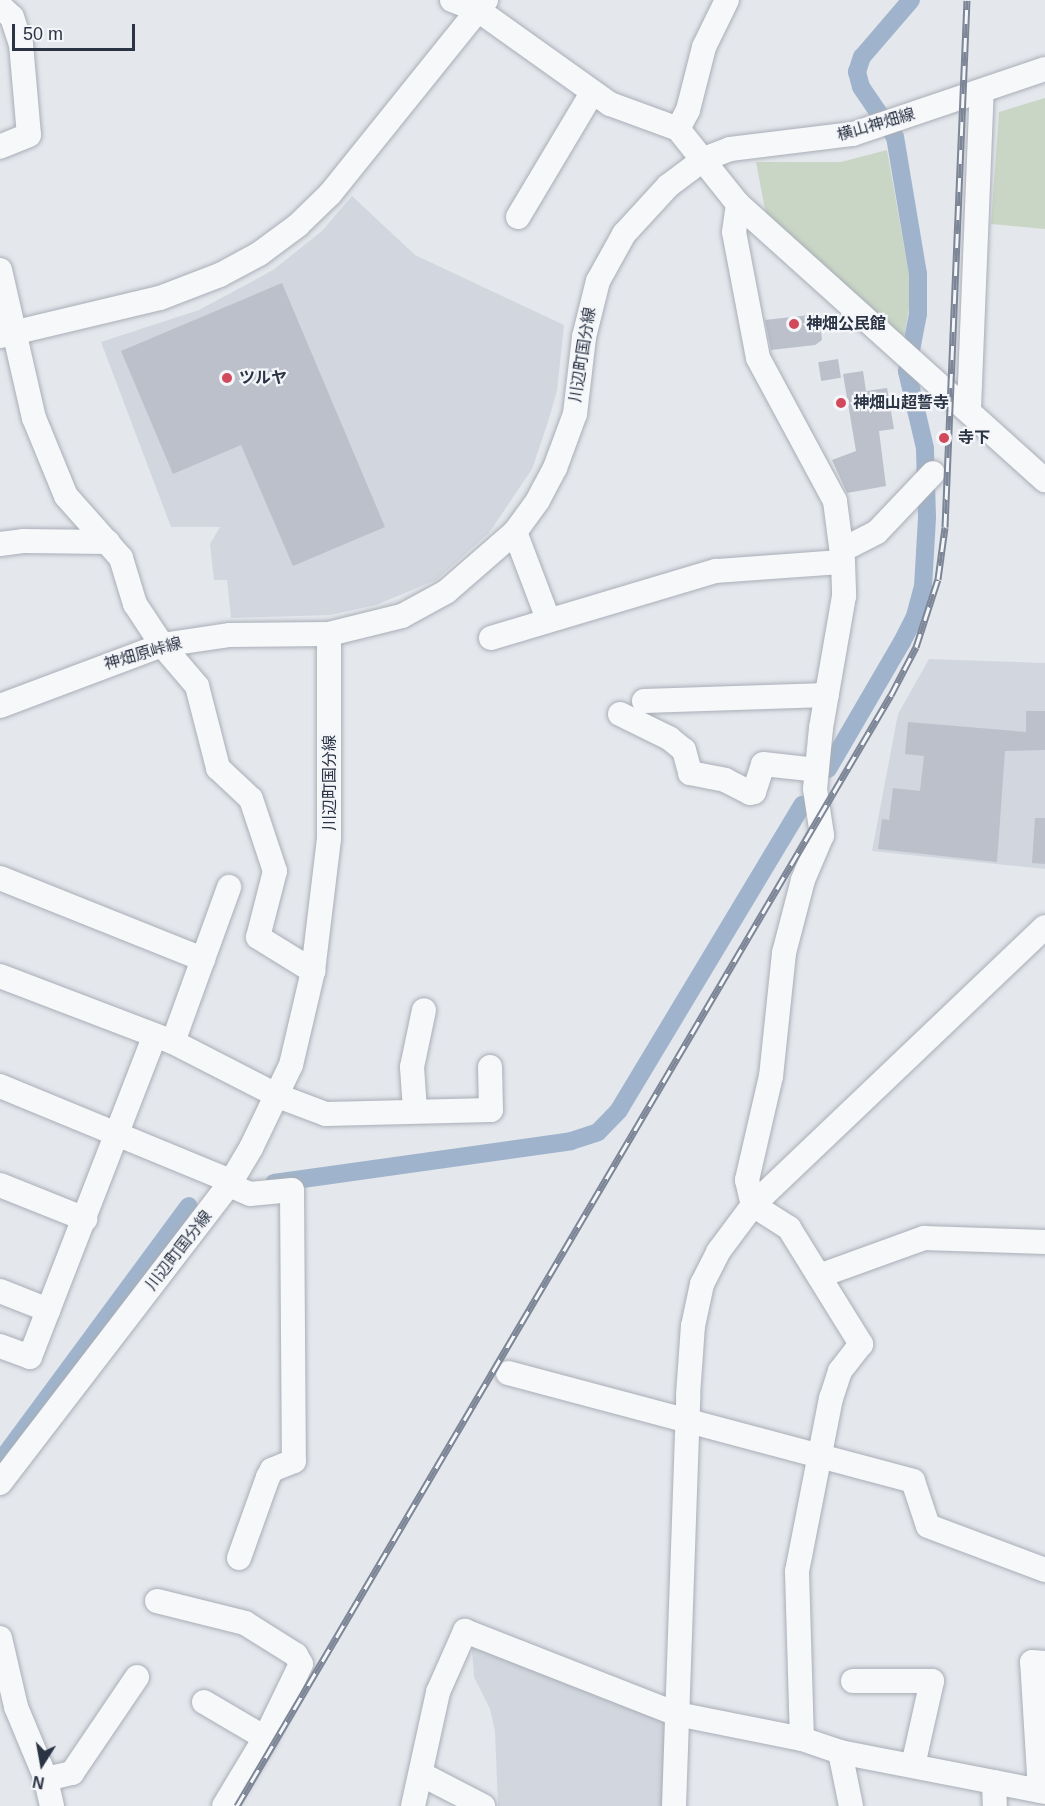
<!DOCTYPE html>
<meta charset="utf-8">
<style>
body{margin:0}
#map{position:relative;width:1045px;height:1806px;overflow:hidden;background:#e4e7ec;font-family:Arial,"Noto Sans JP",sans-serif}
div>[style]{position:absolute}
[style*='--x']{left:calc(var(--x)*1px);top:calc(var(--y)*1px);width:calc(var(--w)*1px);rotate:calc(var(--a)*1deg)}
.built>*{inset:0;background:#d2d6de}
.green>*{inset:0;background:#c9d6c5}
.canal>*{height:18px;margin:-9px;padding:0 9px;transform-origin:9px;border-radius:9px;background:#9fb4cc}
.building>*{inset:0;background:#bbc0ca;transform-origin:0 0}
.roads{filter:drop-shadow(0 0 2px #a9aeb7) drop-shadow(0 0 2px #a9aeb7)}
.minor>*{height:24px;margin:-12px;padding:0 12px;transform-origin:12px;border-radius:12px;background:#f7f8fa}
.rail>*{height:7px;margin-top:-3.5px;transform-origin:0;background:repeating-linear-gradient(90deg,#f4f6f9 0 14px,#7d8696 0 28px);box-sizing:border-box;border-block:2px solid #7d8696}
.dots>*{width:16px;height:16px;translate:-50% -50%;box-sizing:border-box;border:3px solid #f4f6f9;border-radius:50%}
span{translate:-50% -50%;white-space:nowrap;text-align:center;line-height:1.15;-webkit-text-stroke:4.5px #f4f6f9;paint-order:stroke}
.street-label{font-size:16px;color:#2b3445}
.poi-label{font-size:16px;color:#2b3445;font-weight:700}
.left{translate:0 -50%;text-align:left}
.north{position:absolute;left:12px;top:1734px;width:60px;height:60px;-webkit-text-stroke:4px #f4f6f9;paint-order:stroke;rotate:191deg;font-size:16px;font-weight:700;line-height:24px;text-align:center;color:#2b3445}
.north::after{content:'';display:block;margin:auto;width:21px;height:27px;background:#2b3445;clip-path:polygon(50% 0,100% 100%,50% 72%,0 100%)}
.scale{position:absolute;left:12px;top:24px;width:123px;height:27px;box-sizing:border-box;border:3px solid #2b3445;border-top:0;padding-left:8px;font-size:18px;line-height:21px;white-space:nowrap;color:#2b3445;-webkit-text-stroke:4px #f4f6f9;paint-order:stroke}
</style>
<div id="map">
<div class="built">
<i style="clip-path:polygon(352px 196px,415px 255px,564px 325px,557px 391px,547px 425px,532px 469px,489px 533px,436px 580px,376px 605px,330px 615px,231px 618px,227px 580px,214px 580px,210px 544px,220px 527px,171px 527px,101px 342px,199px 310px,273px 270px,322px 231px)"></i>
<i style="clip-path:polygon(929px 659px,1045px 663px,1045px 869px,872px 851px,898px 714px)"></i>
<i style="clip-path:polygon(480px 1644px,668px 1720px,667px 1806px,498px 1806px,495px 1731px,490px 1709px,474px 1677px,472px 1649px)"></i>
</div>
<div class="green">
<i style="clip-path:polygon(1045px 98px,1045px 229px,991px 224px,999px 112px)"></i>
<i style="clip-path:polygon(887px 150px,912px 291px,904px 338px,767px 220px,756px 162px,841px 162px)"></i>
</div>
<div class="canal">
<i style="--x:828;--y:769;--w:147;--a:-59.8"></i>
<i style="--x:902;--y:642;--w:29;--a:-63"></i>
<i style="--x:915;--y:616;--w:30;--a:-75"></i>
<i style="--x:923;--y:587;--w:70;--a:-86.7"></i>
<i style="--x:927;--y:517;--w:69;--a:-91.7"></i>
<i style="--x:925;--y:448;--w:79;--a:-103.2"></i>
<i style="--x:907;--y:371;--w:58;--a:-79.1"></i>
<i style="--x:918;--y:314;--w:40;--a:-90"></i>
<i style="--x:918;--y:274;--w:139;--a:-99.5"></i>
<i style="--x:895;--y:137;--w:60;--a:-124.2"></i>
<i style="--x:861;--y:87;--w:16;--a:-105"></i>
<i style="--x:857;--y:72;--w:16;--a:-72"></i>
<i style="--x:862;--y:57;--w:75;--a:-49.3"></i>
<i style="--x:274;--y:1183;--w:300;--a:-8"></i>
<i style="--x:571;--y:1141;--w:28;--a:-18"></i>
<i style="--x:598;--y:1132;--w:30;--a:-46"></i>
<i style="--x:619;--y:1110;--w:356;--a:-59"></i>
<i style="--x:0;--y:1462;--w:318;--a:-53.6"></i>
</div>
<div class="building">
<i style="clip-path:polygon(282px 283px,385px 527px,293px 566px,241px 445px,173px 474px,121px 351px)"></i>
<i style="clip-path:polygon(819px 314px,822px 340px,815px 345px,771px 350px,765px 320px)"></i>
<i style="left:838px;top:359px;width:19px;height:20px;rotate:81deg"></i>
<i style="clip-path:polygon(863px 371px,866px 391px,887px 388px,894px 429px,879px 431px,886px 486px,847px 493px,832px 460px,856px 451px,843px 374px)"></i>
<i style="clip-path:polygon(1026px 711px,1045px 711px,1045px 750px,1005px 751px,997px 862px,878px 849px,882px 819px,889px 820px,893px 788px,920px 791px,924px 756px,905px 754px,908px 722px,1026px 732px)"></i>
<i style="clip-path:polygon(1035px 818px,1045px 818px,1045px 864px,1032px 863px)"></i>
</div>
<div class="roads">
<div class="minor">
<i style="--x:452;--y:0;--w:28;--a:21"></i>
<i style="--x:478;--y:10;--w:162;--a:35.5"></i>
<i style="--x:610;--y:104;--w:72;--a:20.2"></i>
<i style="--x:678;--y:129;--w:96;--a:51.3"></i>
<i style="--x:738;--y:204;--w:413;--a:42"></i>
<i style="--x:0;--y:6;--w:16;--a:43"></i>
<i style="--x:12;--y:17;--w:28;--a:72"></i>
<i style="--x:21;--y:44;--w:91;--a:85"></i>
<i style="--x:29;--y:135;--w:31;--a:158"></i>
<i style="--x:678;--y:129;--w:21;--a:-62"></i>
<i style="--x:688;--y:110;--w:65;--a:-75.7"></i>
<i style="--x:704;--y:47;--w:52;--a:-63.9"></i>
<i style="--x:738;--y:204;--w:28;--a:98"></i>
<i style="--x:734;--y:232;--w:128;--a:79.2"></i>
<i style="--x:758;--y:358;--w:162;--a:61.7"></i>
<i style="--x:835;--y:501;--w:62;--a:82.5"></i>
<i style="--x:843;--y:562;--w:34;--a:88"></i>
<i style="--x:844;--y:596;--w:134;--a:99.9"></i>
<i style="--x:821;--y:728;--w:61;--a:95.6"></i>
<i style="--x:815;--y:789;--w:47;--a:81.3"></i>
<i style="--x:822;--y:835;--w:49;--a:112.9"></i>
<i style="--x:803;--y:880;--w:75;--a:104.6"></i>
<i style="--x:784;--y:953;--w:124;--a:96"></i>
<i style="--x:771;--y:1076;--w:107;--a:103"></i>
<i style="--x:747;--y:1180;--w:26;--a:77"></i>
<i style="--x:753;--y:1205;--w:43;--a:32.6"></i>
<i style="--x:789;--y:1228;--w:137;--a:58.2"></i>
<i style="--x:861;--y:1344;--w:34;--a:128"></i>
<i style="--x:840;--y:1371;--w:28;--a:108"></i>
<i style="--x:831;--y:1398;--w:177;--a:101.1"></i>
<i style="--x:797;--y:1572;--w:167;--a:88.3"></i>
<i style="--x:518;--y:217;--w:144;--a:-59.2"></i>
<i style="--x:0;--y:270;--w:152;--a:77.1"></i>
<i style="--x:34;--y:418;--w:84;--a:67.7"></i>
<i style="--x:66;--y:496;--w:83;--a:48.4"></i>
<i style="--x:121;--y:558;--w:48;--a:73.1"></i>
<i style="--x:135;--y:604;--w:49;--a:56.6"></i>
<i style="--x:162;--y:645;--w:54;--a:49.5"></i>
<i style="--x:197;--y:686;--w:85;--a:75.6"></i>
<i style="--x:218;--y:768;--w:45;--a:43.2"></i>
<i style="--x:251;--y:799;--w:76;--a:71.6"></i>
<i style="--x:275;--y:871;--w:68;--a:104.4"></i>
<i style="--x:258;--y:937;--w:65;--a:31.7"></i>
<i style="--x:0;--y:336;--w:164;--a:-13.4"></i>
<i style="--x:160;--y:298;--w:64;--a:-21"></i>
<i style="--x:220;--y:275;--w:44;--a:-28.3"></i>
<i style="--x:259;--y:254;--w:49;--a:-36.6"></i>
<i style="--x:298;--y:225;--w:45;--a:-44.1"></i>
<i style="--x:330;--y:194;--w:249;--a:-51.2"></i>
<i style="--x:969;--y:408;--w:317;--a:-87.7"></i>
<i style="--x:515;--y:532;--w:93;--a:69.2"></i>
<i style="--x:0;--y:544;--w:23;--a:-7"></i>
<i style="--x:23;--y:541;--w:85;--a:0.7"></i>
<i style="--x:842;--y:550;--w:39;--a:-27"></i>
<i style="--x:877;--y:532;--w:81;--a:-46.5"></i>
<i style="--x:491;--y:638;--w:235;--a:-16.6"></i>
<i style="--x:716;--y:571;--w:127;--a:-4.1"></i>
<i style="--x:644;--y:701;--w:183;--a:-1.9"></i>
<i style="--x:0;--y:706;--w:173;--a:-20.6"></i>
<i style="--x:162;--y:645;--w:69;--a:-8.4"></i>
<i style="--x:230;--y:635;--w:99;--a:-0.6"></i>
<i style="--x:329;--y:634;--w:75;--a:-13.9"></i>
<i style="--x:402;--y:616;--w:50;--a:-28.6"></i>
<i style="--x:446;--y:592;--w:91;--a:-41"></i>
<i style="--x:515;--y:532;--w:39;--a:-54"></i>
<i style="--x:538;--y:500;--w:36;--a:-62"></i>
<i style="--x:555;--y:468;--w:58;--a:-69.7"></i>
<i style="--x:575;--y:414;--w:78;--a:-83.3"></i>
<i style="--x:584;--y:337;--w:58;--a:-76"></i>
<i style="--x:598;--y:281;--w:54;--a:-61"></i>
<i style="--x:624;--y:234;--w:65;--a:-47.5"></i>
<i style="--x:668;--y:186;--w:45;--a:-36.9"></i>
<i style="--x:704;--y:159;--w:28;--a:-21"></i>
<i style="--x:730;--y:149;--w:124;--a:-7"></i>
<i style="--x:853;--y:134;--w:203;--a:-18.7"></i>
<i style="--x:620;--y:714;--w:55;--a:26.1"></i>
<i style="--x:669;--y:738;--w:19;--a:39"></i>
<i style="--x:684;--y:750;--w:24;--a:75"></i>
<i style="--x:690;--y:773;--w:36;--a:11"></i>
<i style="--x:725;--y:780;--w:28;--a:27"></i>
<i style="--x:750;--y:793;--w:4;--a:-14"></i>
<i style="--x:754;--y:792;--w:29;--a:-72"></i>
<i style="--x:763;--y:764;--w:54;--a:6.3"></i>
<i style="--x:0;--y:878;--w:219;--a:21.8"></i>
<i style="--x:0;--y:976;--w:185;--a:20.9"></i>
<i style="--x:173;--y:1042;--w:118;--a:27.2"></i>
<i style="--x:278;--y:1096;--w:51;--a:20.6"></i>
<i style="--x:326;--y:1114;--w:165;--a:-1.4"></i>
<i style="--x:491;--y:1110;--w:43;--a:-91.3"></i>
<i style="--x:173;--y:1042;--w:165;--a:-70.1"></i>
<i style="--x:0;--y:1086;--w:250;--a:22.4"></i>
<i style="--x:415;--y:1110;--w:43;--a:-94"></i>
<i style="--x:412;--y:1067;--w:58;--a:-78.1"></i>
<i style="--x:0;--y:1185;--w:92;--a:21.8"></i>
<i style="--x:229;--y:1185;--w:23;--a:23"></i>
<i style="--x:250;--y:1194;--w:42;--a:-5.4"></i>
<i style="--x:292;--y:1190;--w:271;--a:89.6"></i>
<i style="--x:294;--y:1461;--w:24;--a:158"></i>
<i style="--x:272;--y:1470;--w:8;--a:120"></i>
<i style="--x:268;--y:1477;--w:86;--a:109.7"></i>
<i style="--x:819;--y:1276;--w:112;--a:-19.9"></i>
<i style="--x:924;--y:1238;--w:121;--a:1.9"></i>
<i style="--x:0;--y:1291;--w:52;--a:21.6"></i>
<i style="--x:0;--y:1346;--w:32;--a:20"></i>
<i style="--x:30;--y:1357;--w:345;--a:-68.8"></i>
<i style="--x:508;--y:1373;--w:419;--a:14.9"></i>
<i style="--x:913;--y:1481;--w:47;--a:71.6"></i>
<i style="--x:928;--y:1526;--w:125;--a:20.6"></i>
<i style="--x:0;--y:1483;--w:376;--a:-52.5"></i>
<i style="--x:229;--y:1185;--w:43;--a:-59.3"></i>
<i style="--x:251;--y:1148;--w:92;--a:-64.3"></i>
<i style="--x:291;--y:1065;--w:97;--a:-76.8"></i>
<i style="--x:313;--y:971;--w:133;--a:-83.1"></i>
<i style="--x:329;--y:839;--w:205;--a:-90"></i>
<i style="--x:157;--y:1601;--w:91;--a:14"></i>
<i style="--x:245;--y:1623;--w:60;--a:32.1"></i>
<i style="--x:296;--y:1655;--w:10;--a:61"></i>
<i style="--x:301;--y:1664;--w:82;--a:115.9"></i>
<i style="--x:265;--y:1738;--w:79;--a:121.1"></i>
<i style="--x:0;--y:1638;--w:71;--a:76.9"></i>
<i style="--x:16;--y:1707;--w:78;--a:67.4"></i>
<i style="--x:853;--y:1681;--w:79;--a:0"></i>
<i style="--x:932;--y:1681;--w:86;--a:102.7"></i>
<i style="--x:204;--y:1702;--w:71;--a:30.5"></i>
<i style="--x:840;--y:1752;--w:55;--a:78.5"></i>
<i style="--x:421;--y:1774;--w:70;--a:27.3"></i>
<i style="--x:994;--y:1782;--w:24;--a:88"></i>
<i style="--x:1040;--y:1791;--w:129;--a:-93.5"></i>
<i style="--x:1032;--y:1662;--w:13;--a:4"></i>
<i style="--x:52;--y:1806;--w:28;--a:-103"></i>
<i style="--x:46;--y:1779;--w:27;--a:-13"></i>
<i style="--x:72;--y:1773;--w:116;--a:-55.9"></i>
<i style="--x:413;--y:1806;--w:117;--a:-77.6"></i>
<i style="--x:438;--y:1692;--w:67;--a:-66.1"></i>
<i style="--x:465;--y:1631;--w:228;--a:21.4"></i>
<i style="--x:677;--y:1714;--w:127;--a:11.3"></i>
<i style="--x:802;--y:1739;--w:40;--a:18.9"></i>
<i style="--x:840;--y:1752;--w:209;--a:11"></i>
<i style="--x:674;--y:1806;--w:411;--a:-88"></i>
<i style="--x:688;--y:1395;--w:69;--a:-85.9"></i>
<i style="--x:693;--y:1326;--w:43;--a:-77.9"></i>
<i style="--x:702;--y:1284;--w:36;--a:-63"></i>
<i style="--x:718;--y:1252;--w:59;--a:-53.3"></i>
<i style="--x:753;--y:1205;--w:403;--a:-43.6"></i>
</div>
</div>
<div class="rail">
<i style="--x:237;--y:1806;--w:1289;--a:-59.52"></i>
<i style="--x:891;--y:695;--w:54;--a:-62.5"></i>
<i style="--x:916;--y:647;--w:71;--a:-72.1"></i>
<i style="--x:938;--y:579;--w:52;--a:-82.3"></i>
<i style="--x:945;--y:527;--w:527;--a:-87.61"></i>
</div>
<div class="dots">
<i style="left:794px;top:324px;background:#d1495b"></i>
<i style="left:227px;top:378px;background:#d1495b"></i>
<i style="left:841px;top:403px;background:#d1495b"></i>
<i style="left:944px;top:438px;background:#d1495b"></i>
</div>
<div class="street-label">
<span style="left:876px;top:125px;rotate:-16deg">横山神畑線</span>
<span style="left:583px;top:355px;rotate:-81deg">川辺町国分線</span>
<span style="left:143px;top:654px;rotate:-16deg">神畑原峠線</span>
<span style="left:330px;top:783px;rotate:-90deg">川辺町国分線</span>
<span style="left:179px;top:1251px;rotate:-52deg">川辺町国分線</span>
</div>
<div class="poi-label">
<span class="left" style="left:806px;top:324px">神畑公民館</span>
<span class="left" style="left:239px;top:378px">ツルヤ</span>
<span class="left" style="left:853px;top:403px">神畑山超誓寺</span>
<span class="left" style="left:958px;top:438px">寺下</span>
</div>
<div class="north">N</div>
<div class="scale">50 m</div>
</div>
